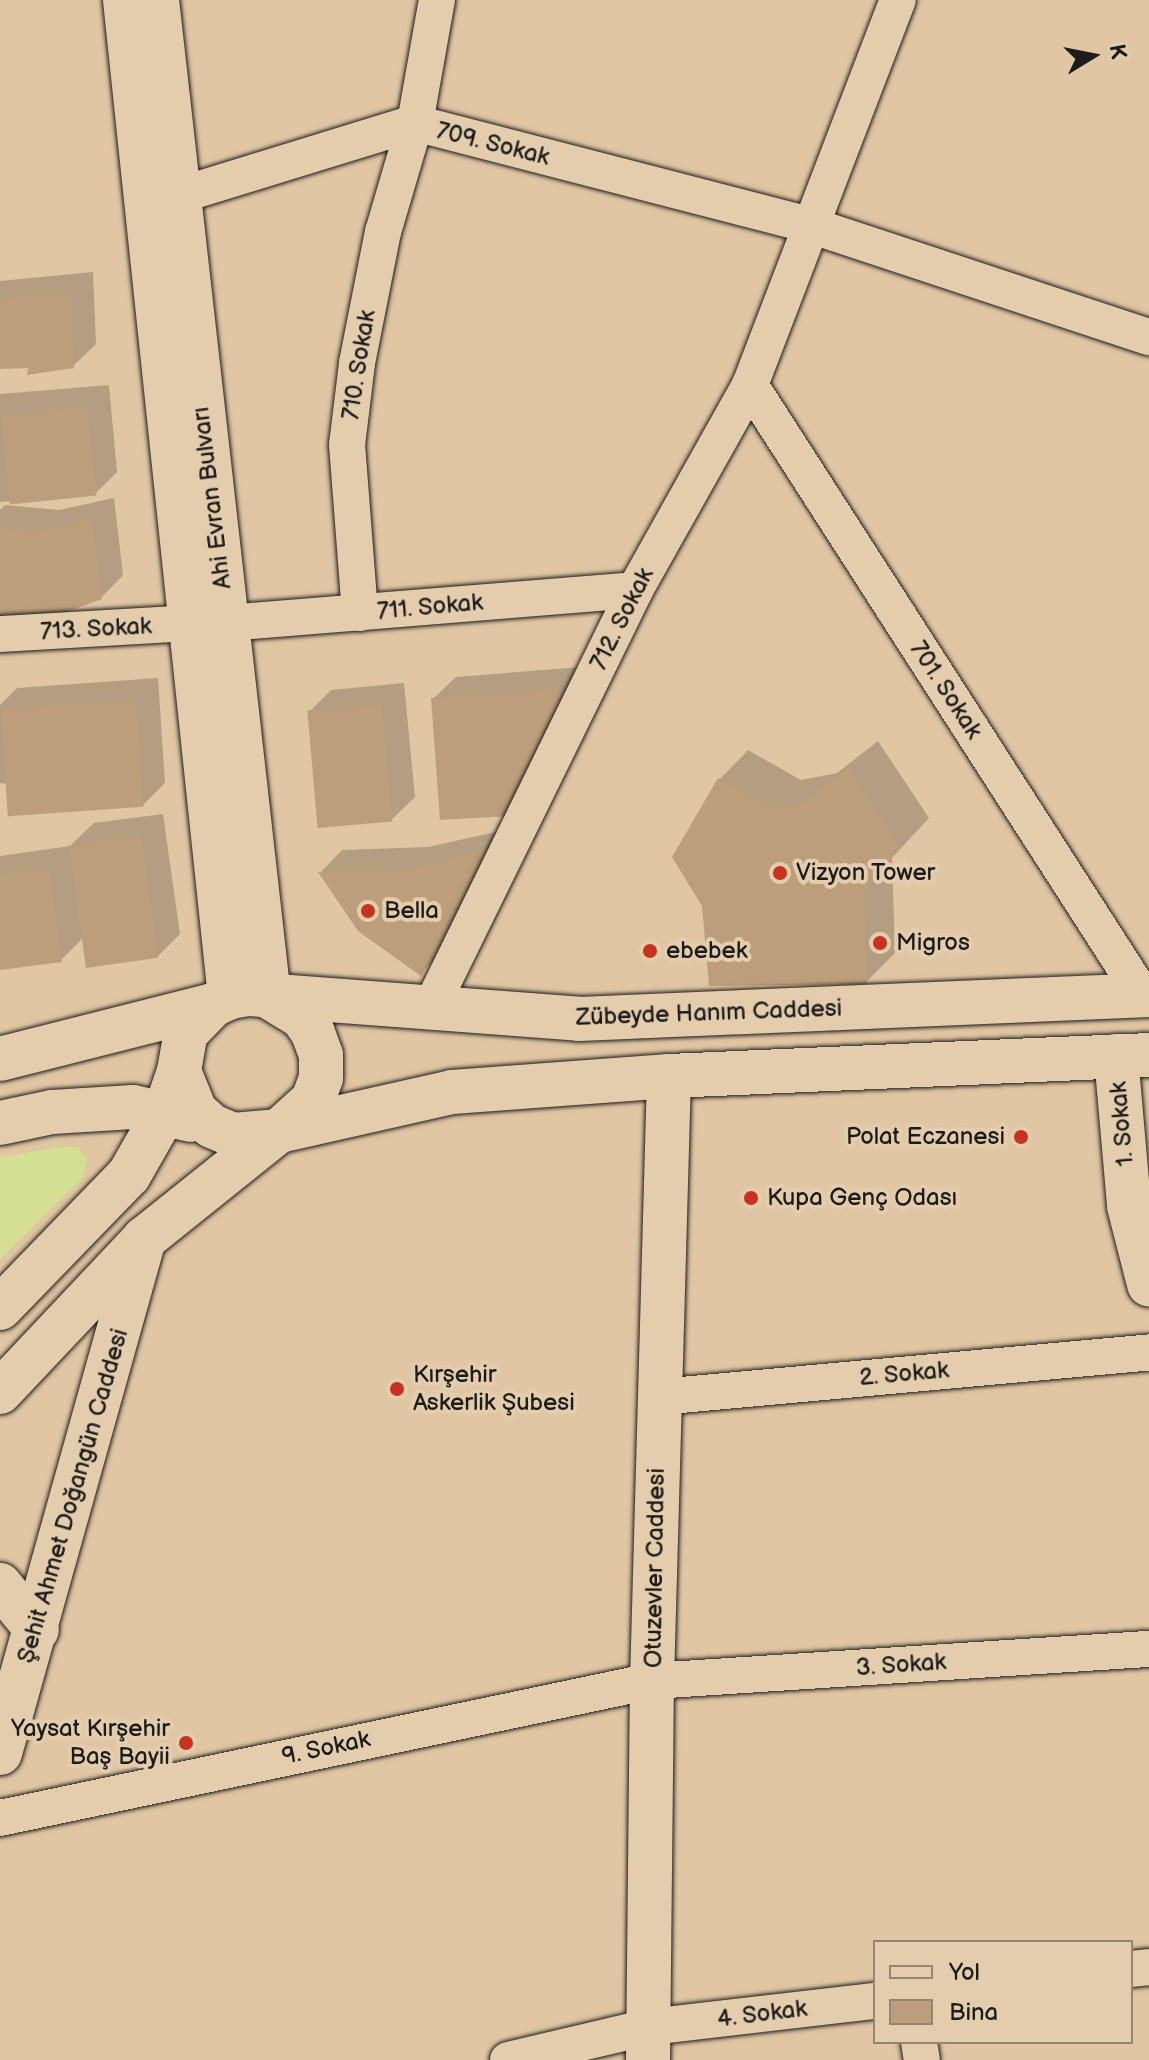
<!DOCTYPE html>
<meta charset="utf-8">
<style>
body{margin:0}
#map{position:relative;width:1149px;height:2060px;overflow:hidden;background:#e0c6a2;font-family:"Balsamiq Sans",sans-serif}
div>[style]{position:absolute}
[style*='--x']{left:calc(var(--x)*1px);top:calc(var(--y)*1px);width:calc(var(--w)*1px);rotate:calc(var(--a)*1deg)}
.green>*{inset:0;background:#d3df92}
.shadow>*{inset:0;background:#0003}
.building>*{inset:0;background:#bc9e7a;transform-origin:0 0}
.roads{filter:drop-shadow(0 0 2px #1c1c1c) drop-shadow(0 0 2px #1c1c1c)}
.minor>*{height:36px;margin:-18px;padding:0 18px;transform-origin:18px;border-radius:18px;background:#e3cdac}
.tertiary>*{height:44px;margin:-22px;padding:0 22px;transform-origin:22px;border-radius:22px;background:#e3cdac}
.secondary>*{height:44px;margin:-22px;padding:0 22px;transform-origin:22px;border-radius:22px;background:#e3cdac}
.dots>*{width:22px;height:22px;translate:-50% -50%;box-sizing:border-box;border:4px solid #e3cdac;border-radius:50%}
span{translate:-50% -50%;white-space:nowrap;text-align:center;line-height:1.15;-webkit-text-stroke:8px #e3cdac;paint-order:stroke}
.street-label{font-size:24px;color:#1c1c1c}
.poi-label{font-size:24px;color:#1c1c1c}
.left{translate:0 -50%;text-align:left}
.right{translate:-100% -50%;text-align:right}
.legend{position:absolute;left:873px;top:1940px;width:260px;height:104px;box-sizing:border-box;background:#e3cdac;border:2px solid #938672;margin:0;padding:10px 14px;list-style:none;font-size:24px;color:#1c1c1c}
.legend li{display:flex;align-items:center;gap:16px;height:40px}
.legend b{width:40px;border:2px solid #938672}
.north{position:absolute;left:1053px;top:16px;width:80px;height:80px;-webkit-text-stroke:6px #e3cdac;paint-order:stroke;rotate:80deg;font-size:22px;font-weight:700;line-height:32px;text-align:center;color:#1c1c1c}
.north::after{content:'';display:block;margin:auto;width:28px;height:36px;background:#1c1c1c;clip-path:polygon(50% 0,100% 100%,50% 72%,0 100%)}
</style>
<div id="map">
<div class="green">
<i style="clip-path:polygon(61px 1147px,77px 1147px,87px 1158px,83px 1178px,0 1259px,0 1157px)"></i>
</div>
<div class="shadow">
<i style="clip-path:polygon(93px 272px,96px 344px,73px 366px,0 367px,0 281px)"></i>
<i style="clip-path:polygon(109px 385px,117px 472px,95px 494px,0 502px,0 394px)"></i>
<i style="clip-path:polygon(114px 498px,123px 575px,101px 598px,0 616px,0 510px,5px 505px,59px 510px)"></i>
<i style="clip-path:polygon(580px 667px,532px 792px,433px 699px,456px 677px)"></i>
<i style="clip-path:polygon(158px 678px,165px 783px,143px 805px,0 783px,0 705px,17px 688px)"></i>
<i style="clip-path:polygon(404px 683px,415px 797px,392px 819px,309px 712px,331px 690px)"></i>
<i style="clip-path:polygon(878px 741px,929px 818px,892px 858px,895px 953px,866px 982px,704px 905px,674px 857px,720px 779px,748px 750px,801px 780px,837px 773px)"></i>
<i style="clip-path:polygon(163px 814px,180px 934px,158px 956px,84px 937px,61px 960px,0 968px,0 856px,70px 846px,94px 823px)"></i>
<i style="clip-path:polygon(509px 829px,443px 951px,421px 973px,360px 930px,321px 872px,342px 850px,428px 847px)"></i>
</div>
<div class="building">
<i style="clip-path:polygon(27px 294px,71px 294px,74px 368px,27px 375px,28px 368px,0 369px,0 300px)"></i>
<i style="left:87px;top:406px;width:90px;height:87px;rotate:84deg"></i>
<i style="clip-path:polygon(92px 519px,102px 599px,41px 621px,0 618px,0 528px,36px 531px)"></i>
<i style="clip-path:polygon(559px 688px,562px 720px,510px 816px,440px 820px,431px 698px)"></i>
<i style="left:136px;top:699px;width:108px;height:136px;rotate:86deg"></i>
<i style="left:382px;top:704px;width:118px;height:75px;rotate:85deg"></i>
<i style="clip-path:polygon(848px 768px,901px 848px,864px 889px,867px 984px,709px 986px,702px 906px,672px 857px,718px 778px,771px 807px,807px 801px)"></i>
<i style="left:141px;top:835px;width:124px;height:73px;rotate:82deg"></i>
<i style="clip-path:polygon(489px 849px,421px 976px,358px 931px,318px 872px,404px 869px)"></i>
<i style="clip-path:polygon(49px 867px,62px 962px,0 970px,0 874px)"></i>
</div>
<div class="roads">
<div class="minor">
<i style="--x:177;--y:196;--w:249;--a:-17.1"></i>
<i style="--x:415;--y:123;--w:411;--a:14.5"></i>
<i style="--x:813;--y:226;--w:354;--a:18.3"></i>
<i style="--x:750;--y:385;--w:726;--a:57.25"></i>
<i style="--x:360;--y:613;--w:169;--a:-94.4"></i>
<i style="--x:347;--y:445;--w:83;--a:-83"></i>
<i style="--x:357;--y:363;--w:134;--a:-78.8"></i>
<i style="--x:383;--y:232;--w:114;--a:-73.6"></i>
<i style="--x:415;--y:123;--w:125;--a:-79.9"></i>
<i style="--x:226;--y:623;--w:410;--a:-4.6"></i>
<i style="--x:0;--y:634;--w:193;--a:-3.3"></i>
<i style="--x:429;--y:1011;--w:469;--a:-63.9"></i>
<i style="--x:635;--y:590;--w:235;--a:-60.7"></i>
<i style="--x:750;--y:385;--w:412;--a:-69"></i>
<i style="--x:659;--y:1397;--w:492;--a:-5.2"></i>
<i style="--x:0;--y:1818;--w:666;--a:-11.87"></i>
<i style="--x:652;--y:1681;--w:498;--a:-3.7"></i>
<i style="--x:1131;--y:1969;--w:18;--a:-6"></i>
<i style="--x:919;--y:2042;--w:18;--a:81"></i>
<i style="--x:508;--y:2060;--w:145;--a:-13.2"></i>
<i style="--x:649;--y:2027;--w:227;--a:-6.6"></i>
</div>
<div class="tertiary">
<i style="--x:1116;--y:1056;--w:151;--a:85"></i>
<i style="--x:1129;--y:1206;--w:81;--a:75.6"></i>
<i style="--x:0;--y:1753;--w:534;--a:-74.35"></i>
<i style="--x:648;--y:2060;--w:379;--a:-89.4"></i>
<i style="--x:652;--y:1681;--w:605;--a:-88.39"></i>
</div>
<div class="secondary">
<i style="--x:125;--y:0;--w:1003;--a:83.99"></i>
<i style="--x:157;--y:0;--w:1003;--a:83.59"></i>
<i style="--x:269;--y:997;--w:39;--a:31"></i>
<i style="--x:302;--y:1017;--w:19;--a:55"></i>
<i style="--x:313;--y:1033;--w:23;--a:70"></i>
<i style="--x:321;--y:1055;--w:23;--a:90"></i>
<i style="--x:321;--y:1078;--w:23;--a:110"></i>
<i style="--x:313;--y:1100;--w:46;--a:137.6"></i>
<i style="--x:279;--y:1131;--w:46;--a:175"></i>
<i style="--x:233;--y:1135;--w:23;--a:-157"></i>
<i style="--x:212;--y:1126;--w:23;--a:-139"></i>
<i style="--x:195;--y:1111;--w:43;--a:-111.8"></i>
<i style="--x:179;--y:1071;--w:39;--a:-80"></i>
<i style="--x:186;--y:1033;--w:39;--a:-46"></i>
<i style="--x:213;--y:1005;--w:19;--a:-25"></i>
<i style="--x:230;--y:997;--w:20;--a:-9"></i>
<i style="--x:250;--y:994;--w:330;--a:4.3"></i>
<i style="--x:579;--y:1019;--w:571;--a:-2.41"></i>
<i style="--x:0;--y:1059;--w:220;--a:-14.2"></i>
<i style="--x:0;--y:1123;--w:53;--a:-11.9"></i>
<i style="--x:52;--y:1112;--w:81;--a:-3.5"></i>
<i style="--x:133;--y:1107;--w:59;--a:12.6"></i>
<i style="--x:0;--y:1308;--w:185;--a:-45.9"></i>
<i style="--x:129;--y:1175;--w:73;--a:-60.3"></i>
<i style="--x:165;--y:1112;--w:43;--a:-71.1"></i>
<i style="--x:0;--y:1392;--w:210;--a:-46.7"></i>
<i style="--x:144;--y:1239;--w:173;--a:-38.7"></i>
<i style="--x:279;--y:1131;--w:177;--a:-12.7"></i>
<i style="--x:452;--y:1092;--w:218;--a:-4.2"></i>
<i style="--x:669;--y:1076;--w:480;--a:-2.5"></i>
<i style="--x:0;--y:1585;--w:58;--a:50.6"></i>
</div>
</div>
<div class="dots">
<i style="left:780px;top:873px;background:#c8321e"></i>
<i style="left:368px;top:911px;background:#c8321e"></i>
<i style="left:880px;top:943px;background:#c8321e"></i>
<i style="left:650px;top:951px;background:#c8321e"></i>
<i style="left:1021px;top:1137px;background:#c8321e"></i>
<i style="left:751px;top:1198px;background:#c8321e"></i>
<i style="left:397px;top:1389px;background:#c8321e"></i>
<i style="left:186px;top:1743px;background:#c8321e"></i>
</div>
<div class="street-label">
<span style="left:493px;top:144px;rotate:14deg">709. Sokak</span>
<span style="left:359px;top:365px;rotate:-81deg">710. Sokak</span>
<span style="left:212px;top:498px;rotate:-97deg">Ahi Evran Bulvarı</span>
<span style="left:430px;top:607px;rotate:-5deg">711. Sokak</span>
<span style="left:622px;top:619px;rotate:-63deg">712. Sokak</span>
<span style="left:96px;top:629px;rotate:-3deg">713. Sokak</span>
<span style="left:946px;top:690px;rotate:57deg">701. Sokak</span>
<span style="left:709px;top:1013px;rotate:-2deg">Zübeyde Hanım Caddesi</span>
<span style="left:1122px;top:1124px;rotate:-95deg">1. Sokak</span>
<span style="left:904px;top:1374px;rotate:-5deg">2. Sokak</span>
<span style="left:73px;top:1496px;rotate:-74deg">Şehit Ahmet Doğangün Caddesi</span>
<span style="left:655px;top:1568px;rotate:-89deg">Otuzevler Caddesi</span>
<span style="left:901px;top:1665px;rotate:-4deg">3. Sokak</span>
<span style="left:326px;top:1748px;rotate:-12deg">9. Sokak</span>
<span style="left:762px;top:2014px;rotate:-7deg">4. Sokak</span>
</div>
<div class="poi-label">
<span class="left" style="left:796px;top:873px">Vizyon Tower</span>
<span class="left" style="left:384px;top:911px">Bella</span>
<span class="left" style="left:896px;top:943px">Migros</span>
<span class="left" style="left:666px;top:951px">ebebek</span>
<span class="right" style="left:1005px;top:1137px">Polat Eczanesi</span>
<span class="left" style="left:767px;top:1198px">Kupa Genç Odası</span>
<span class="left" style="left:413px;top:1389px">Kırşehir<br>Askerlik Şubesi</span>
<span class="right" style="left:170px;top:1743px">Yaysat Kırşehir<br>Baş Bayii</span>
</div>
<ul class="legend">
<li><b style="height:10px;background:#e3cdac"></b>Yol</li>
<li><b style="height:22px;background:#bc9e7a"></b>Bina</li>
</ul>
<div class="north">K</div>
</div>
